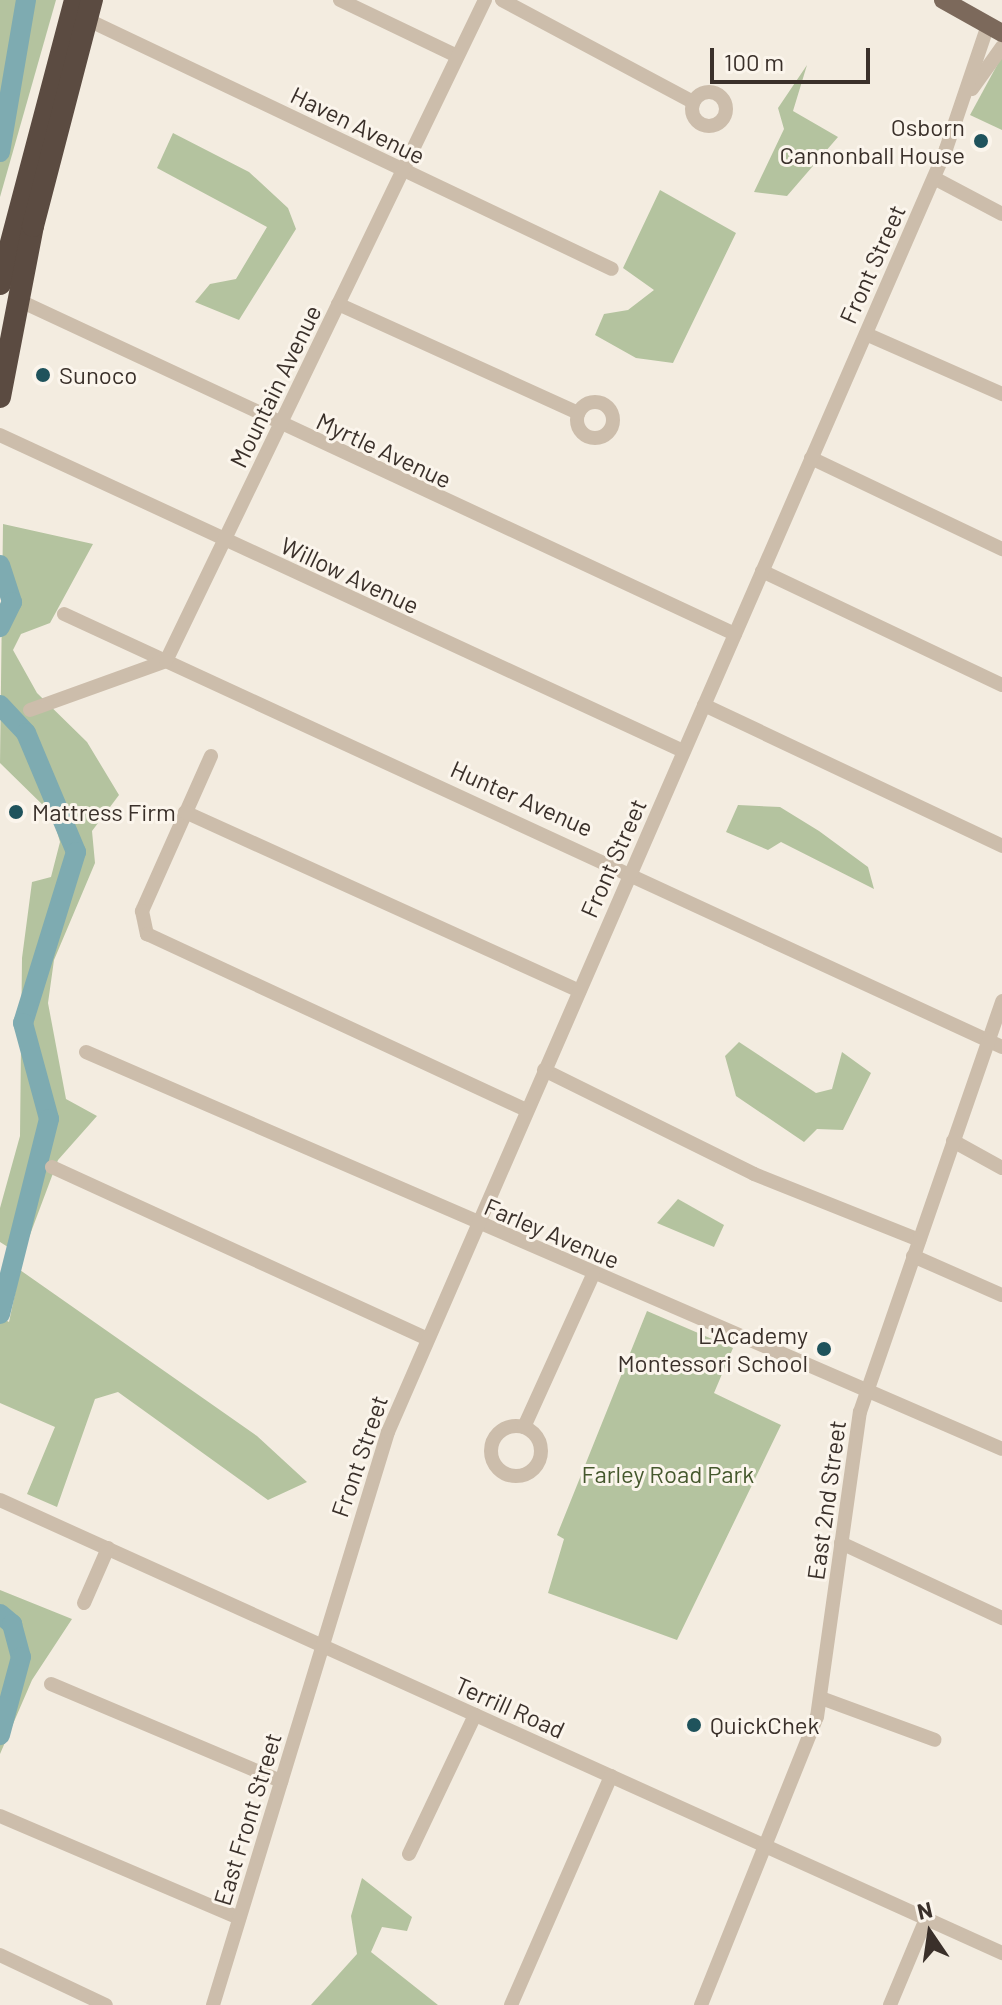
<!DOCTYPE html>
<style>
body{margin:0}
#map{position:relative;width:1002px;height:2005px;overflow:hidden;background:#f3ece0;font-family:Barlow,sans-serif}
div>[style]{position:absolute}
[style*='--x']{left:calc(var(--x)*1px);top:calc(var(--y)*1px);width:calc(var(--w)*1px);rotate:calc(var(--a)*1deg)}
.green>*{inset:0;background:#b4c39f}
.river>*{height:20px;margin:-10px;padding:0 10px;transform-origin:10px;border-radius:10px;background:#7eabb1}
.minor>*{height:14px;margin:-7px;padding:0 7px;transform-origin:7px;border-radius:7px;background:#ccbdab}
.minor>.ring{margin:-7px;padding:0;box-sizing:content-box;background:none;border:14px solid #ccbdab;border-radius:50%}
.major>*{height:18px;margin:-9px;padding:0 9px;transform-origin:9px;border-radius:9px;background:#7c695b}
.highway>*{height:22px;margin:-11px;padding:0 11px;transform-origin:11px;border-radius:11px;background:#5b4b41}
.dots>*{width:22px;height:22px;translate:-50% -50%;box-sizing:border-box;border:4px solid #fbf5ec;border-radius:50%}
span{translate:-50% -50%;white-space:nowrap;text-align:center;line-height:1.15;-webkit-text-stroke:6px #fbf5ec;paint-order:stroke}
.street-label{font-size:24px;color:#3a302a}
.poi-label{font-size:24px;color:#3a302a}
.right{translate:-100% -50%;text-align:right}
.left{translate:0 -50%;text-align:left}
.park-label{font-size:24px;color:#45582d}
.north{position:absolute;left:890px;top:1893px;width:80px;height:80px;-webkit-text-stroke:6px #fbf5ec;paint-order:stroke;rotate:347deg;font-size:22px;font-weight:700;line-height:32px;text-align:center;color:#3a302a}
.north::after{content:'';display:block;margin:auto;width:28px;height:36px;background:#3a302a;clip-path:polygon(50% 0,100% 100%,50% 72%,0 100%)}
.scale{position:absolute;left:710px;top:48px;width:160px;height:36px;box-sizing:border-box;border:4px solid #3a302a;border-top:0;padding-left:10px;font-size:24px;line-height:28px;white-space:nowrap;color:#3a302a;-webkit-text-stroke:6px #fbf5ec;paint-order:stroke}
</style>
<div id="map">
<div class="green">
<i style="clip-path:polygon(0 0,56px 0,0 197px)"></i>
<i style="clip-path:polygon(1002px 56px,1002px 130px,970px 115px)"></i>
<i style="clip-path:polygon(807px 65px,793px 111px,838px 137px,787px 196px,754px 192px,784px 129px,778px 108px)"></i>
<i style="clip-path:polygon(173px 133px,249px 172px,288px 208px,296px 229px,239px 320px,195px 302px,210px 284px,236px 279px,267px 227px,157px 168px)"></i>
<i style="clip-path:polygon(660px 190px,736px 233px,673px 363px,636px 358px,595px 335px,604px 314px,628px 310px,654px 290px,623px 268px)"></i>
<i style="clip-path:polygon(3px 524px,93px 544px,50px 623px,21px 634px,13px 650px,37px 693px,87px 742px,119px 795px,92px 831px,95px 863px,54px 960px,48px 1003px,66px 1099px,97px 1116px,58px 1160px,22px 1256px,0 1242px,0 1208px,20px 1136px,22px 958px,32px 882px,51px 877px,60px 842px,52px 814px,0 763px)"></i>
<i style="clip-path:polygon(738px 805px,780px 807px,819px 831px,868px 867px,874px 889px,781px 842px,768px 850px,726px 832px)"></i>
<i style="clip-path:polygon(739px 1042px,816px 1093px,832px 1089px,842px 1052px,871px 1073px,843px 1130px,817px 1129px,804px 1142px,736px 1096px,725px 1056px)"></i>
<i style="clip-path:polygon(678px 1199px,724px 1225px,714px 1247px,657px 1223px)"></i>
<i style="clip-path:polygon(20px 1270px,257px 1436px,307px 1482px,268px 1500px,118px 1392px,95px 1399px,57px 1507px,27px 1494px,55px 1427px,0 1403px,0 1317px,9px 1322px)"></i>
<i style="clip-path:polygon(647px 1311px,733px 1348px,714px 1393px,781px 1425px,677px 1640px,548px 1593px,564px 1539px,557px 1535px)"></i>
<i style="clip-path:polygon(0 1590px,72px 1619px,32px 1680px,0 1754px)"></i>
<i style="clip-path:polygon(362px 1878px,412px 1917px,407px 1931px,382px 1927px,371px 1952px,438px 2005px,311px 2005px,357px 1954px,351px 1916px)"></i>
</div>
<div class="river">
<i style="--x:0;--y:152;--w:154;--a:-80.3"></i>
<i style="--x:0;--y:565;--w:39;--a:72"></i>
<i style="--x:12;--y:602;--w:28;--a:116"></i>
<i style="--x:0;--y:705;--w:38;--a:47"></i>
<i style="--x:26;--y:733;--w:129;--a:67.2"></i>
<i style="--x:76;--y:852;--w:179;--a:107.2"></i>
<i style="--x:23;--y:1023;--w:99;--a:74.8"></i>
<i style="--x:49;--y:1119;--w:201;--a:104.1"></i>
<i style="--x:0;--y:1614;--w:16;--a:40"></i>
<i style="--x:12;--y:1624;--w:34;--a:75"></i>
<i style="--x:21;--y:1657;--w:81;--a:105.1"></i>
</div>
<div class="minor">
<i style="--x:340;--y:0;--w:130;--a:25.6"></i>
<i style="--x:502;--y:0;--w:217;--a:28.1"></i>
<i style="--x:86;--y:19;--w:582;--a:25.42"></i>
<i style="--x:972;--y:89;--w:52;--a:-54.5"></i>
<i class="ring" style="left:692px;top:92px;width:20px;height:20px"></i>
<i style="--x:934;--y:178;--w:77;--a:27.9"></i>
<i style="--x:18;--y:300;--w:791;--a:24.98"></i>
<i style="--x:338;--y:304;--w:264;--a:24.4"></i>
<i style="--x:866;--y:334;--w:149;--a:23.8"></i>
<i class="ring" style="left:577px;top:402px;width:22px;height:22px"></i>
<i style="--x:0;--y:435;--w:753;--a:24.83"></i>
<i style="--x:811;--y:458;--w:212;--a:25.5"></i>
<i style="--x:762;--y:571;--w:266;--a:25.4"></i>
<i style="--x:64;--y:614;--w:1033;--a:24.78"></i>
<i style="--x:704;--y:705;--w:330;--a:25.3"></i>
<i style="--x:30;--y:710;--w:145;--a:-19.8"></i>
<i style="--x:166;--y:661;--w:734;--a:-64.24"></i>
<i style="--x:211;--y:756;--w:170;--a:114"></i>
<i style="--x:142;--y:911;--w:24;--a:78"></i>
<i style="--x:147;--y:934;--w:419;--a:24.9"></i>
<i style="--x:185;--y:812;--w:433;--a:24.4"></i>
<i style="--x:86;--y:1052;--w:998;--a:23.43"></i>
<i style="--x:544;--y:1070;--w:234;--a:26.3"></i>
<i style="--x:754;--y:1174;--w:178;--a:21.8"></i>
<i style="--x:953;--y:1141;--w:56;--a:28.9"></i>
<i style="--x:52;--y:1167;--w:413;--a:24.6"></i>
<i style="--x:913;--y:1256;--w:97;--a:23.7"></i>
<i class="ring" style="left:491px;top:1426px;width:36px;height:36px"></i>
<i style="--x:524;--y:1427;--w:167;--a:-65.6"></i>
<i style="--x:0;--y:1500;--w:1100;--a:24.33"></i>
<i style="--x:841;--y:1543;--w:178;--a:25"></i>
<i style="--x:84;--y:1603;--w:60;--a:-66.4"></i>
<i style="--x:51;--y:1684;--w:250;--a:22.9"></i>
<i style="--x:821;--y:1698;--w:121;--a:20.2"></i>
<i style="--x:0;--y:1816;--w:260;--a:23.1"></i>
<i style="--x:409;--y:1854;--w:154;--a:-64.6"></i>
<i style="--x:0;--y:1955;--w:117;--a:25.3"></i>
<i style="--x:213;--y:2005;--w:599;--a:-73.02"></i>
<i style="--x:388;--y:1432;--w:1399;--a:-66.49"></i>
<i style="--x:946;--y:149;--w:131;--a:-71.3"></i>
<i style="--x:511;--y:2005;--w:250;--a:-66.4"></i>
<i style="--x:701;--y:2005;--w:310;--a:-68.1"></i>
<i style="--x:817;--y:1717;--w:308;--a:-82"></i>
<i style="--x:860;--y:1412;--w:435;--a:-70.9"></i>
<i style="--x:890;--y:2005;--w:93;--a:-67.3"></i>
</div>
<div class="major">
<i style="--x:943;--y:0;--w:68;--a:29.2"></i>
</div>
<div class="highway">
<i style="--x:0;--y:284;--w:294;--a:-75.2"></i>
<i style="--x:0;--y:397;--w:174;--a:-79.1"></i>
<i style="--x:33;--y:226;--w:234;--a:-75.4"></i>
</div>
<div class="dots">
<i style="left:981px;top:141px;background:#1f535c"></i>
<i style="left:43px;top:375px;background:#1f535c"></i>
<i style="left:16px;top:812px;background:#1f535c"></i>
<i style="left:824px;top:1349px;background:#1f535c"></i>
<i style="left:694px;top:1725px;background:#1f535c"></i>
</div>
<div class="street-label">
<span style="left:358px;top:125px;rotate:26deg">Haven Avenue</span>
<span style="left:872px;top:264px;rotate:-66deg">Front Street</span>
<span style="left:275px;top:386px;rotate:-64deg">Mountain Avenue</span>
<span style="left:384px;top:450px;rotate:25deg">Myrtle Avenue</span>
<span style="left:350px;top:575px;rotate:25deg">Willow Avenue</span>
<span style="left:522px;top:798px;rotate:24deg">Hunter Avenue</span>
<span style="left:613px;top:858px;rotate:-66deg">Front Street</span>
<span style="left:552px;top:1233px;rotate:23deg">Farley Avenue</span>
<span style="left:359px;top:1456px;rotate:-71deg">Front Street</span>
<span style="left:826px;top:1500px;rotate:-82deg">East 2nd Street</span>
<span style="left:510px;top:1707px;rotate:24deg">Terrill Road</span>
<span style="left:247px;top:1819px;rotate:-73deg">East Front Street</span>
</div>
<div class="poi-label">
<span class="right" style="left:965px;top:141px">Osborn<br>Cannonball House</span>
<span class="left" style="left:59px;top:375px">Sunoco</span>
<span class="left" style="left:32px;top:812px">Mattress Firm</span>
<span class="right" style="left:808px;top:1349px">L'Academy<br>Montessori School</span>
<span class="left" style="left:710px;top:1725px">QuickChek</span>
</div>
<div class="park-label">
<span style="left:668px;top:1474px">Farley Road Park</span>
</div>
<div class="north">N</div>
<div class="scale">100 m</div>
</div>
